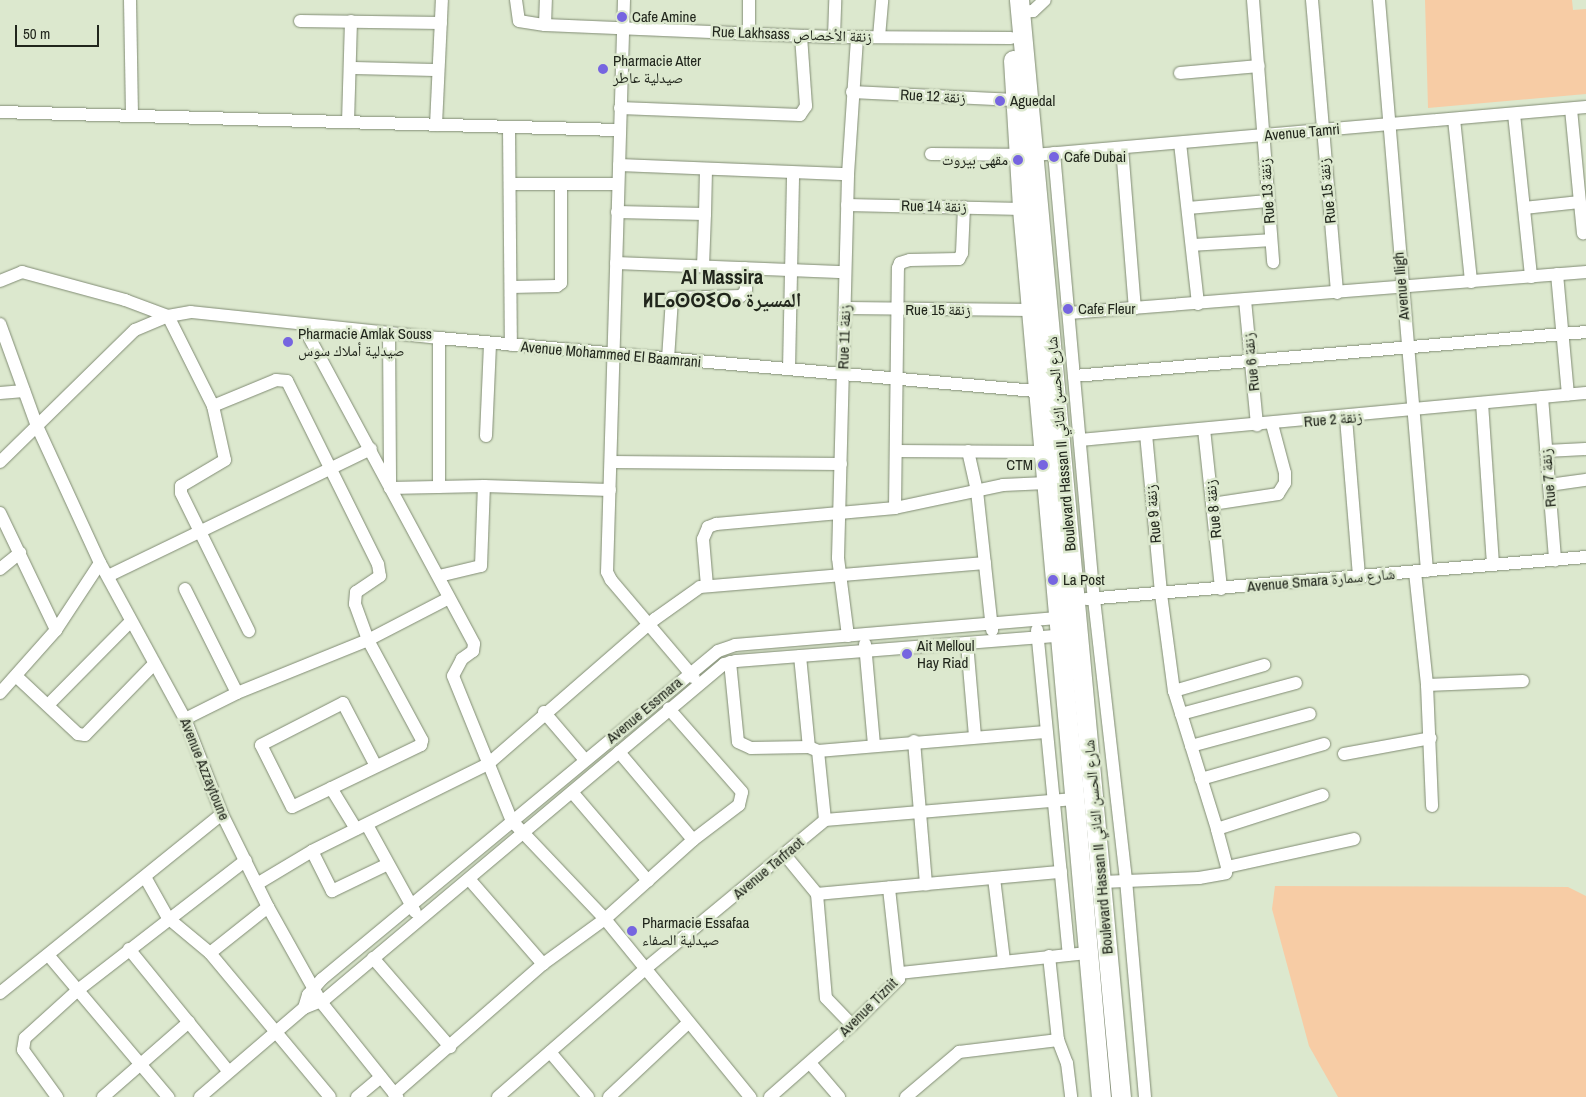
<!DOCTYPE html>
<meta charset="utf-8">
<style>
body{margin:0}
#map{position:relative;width:1586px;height:1097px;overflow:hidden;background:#dce8ce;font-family:"Archivo Narrow","Noto Naskh Arabic","Noto Sans Tifinagh",sans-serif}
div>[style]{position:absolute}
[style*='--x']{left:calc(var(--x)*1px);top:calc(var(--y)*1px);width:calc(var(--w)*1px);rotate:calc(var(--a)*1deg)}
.green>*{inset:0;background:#f7cca5}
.roads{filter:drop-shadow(0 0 1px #818c74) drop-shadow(0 0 1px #818c74)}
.street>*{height:12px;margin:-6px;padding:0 6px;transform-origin:6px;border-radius:6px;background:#fff}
.primary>*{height:19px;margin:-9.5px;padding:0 9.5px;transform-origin:9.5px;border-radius:9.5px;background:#fff}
.dots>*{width:14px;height:14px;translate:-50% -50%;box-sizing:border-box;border:2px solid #dce8ce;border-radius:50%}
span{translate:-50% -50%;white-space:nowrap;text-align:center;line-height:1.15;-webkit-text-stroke:5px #dce8ce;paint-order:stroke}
.poi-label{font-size:15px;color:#21261c}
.left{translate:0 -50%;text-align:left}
.right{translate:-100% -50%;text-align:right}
.street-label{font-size:15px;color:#21261c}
.district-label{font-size:20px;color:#21261c;font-weight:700}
.scale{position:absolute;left:15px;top:25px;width:84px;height:22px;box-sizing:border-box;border:2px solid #21261c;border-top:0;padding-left:6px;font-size:15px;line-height:18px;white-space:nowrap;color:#21261c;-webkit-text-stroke:4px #dce8ce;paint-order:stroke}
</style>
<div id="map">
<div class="green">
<i style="clip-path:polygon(1425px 0,1572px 0,1573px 10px,1586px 9px,1586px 94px,1428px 108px)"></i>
<i style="clip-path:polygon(1275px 886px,1568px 887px,1586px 896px,1586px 1097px,1338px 1097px,1309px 1046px,1272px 909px)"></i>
</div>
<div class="roads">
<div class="street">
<i style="--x:130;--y:0;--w:116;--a:89"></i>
<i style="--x:516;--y:0;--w:21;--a:82"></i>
<i style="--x:519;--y:21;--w:26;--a:9"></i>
<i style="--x:545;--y:25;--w:289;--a:2.4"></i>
<i style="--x:834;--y:37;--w:177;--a:0.3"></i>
<i style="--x:624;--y:0;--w:572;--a:91.7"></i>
<i style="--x:607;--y:572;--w:9;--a:63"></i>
<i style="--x:611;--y:580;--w:128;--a:49.7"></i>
<i style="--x:749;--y:0;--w:33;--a:90"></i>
<i style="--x:1253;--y:0;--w:263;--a:85.6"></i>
<i style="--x:1312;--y:0;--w:294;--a:85.1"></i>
<i style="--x:1379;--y:0;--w:573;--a:85.19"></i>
<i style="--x:1020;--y:12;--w:13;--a:-4"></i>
<i style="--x:1033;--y:11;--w:16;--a:-43"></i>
<i style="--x:300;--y:21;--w:141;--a:0.8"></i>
<i style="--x:545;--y:25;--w:25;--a:-88"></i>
<i style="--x:834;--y:37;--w:37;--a:-88"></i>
<i style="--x:879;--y:37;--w:37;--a:-85"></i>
<i style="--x:350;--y:68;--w:88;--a:1.3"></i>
<i style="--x:1180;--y:73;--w:79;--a:-5.1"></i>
<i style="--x:852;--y:92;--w:163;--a:2.8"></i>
<i style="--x:620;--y:108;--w:180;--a:2.2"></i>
<i style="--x:800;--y:115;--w:11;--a:-56"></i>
<i style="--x:806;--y:106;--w:70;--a:-94.1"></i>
<i style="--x:1571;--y:109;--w:125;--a:84.5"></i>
<i style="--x:0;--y:112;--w:619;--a:1.67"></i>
<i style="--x:1514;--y:114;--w:164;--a:84"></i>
<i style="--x:1454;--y:119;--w:164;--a:84"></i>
<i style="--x:348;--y:122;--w:101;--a:-88.3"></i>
<i style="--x:436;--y:125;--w:125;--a:-87.3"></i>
<i style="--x:509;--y:127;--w:218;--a:89.5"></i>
<i style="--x:1180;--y:143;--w:162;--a:83.6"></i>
<i style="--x:1122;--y:148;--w:161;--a:85.4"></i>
<i style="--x:1054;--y:153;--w:448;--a:84.9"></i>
<i style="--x:1094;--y:599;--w:283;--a:83.5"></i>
<i style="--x:1126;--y:880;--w:218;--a:85"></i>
<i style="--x:931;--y:154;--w:103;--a:0.6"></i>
<i style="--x:1034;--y:155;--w:554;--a:-4.97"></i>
<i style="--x:619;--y:165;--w:229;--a:2.3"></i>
<i style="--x:510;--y:184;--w:108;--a:0"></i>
<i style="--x:847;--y:205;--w:175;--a:1.3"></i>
<i style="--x:1188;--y:208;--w:80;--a:-5"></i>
<i style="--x:1524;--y:208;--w:56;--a:-6.1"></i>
<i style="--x:617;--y:212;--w:88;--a:1.3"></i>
<i style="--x:705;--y:214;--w:44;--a:-88.7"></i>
<i style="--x:1192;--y:245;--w:79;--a:-3.6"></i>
<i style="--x:616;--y:263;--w:229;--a:2.3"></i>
<i style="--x:703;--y:266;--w:52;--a:-87.8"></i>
<i style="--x:1557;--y:274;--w:121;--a:84.8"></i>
<i style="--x:0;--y:281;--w:24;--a:-22"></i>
<i style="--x:22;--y:272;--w:107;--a:15.2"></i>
<i style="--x:125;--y:300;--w:46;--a:20.4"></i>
<i style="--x:168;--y:316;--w:101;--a:63.4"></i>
<i style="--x:213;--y:406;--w:55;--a:77.5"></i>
<i style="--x:225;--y:460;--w:51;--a:149.4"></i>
<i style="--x:181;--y:486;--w:7;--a:90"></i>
<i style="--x:181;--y:493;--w:154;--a:63.8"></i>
<i style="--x:511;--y:287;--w:46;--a:-1.2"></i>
<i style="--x:557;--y:286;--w:5;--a:-37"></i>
<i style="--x:561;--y:283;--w:99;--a:-90"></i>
<i style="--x:1245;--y:300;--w:126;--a:84.5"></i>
<i style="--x:845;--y:308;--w:187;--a:0.6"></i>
<i style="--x:1069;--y:313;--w:519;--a:-4.53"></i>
<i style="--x:0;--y:324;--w:109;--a:70.1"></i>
<i style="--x:37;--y:426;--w:151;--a:65.3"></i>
<i style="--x:100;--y:563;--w:178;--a:61.4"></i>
<i style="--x:185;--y:719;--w:102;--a:68.7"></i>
<i style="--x:222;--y:814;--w:104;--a:63.7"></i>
<i style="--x:268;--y:907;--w:109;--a:60.8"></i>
<i style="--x:321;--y:1002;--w:122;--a:51.3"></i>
<i style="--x:302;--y:324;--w:363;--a:61.7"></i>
<i style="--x:474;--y:644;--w:7;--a:98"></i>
<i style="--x:473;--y:651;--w:14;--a:144"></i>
<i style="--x:462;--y:659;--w:19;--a:118"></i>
<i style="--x:453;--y:676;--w:157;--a:67.9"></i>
<i style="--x:512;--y:821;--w:135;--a:46.5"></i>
<i style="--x:605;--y:919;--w:230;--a:50.8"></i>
<i style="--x:389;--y:333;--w:155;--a:89.6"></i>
<i style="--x:390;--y:488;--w:94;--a:-1.2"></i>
<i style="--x:484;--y:486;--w:126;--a:1.8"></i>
<i style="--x:668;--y:359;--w:61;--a:-86.2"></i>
<i style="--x:672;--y:298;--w:69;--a:-1.7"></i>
<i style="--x:741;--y:296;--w:8;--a:-50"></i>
<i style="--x:746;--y:290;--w:22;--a:-93"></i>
<i style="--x:789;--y:369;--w:196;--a:-88.8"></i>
<i style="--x:1074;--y:376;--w:514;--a:-4.91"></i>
<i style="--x:0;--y:393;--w:24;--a:-5"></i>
<i style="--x:1542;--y:397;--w:164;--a:85.4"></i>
<i style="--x:1482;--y:403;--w:162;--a:86.1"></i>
<i style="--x:213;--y:406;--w:68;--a:-22.4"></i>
<i style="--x:276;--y:380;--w:11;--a:5"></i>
<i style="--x:287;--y:381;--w:204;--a:63.6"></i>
<i style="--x:378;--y:564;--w:12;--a:81"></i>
<i style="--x:380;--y:576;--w:29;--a:146"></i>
<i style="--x:356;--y:592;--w:12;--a:95"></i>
<i style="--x:355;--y:604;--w:38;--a:70"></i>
<i style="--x:368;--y:640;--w:114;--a:61.6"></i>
<i style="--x:422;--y:740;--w:5;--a:101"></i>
<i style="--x:421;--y:745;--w:143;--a:154.3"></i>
<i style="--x:292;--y:807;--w:69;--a:-116.6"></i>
<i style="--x:261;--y:745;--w:92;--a:-27.1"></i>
<i style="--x:343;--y:703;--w:71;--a:62.4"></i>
<i style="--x:1346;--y:418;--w:160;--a:85.3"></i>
<i style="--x:1204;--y:429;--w:161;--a:83.9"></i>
<i style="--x:1146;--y:434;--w:161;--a:84.6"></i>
<i style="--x:1161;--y:594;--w:98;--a:82.4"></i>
<i style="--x:486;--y:436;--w:93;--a:-87.5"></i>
<i style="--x:1080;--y:440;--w:508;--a:-5.31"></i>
<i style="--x:896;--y:451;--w:148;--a:0.4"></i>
<i style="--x:968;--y:451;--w:41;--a:77.3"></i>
<i style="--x:977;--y:491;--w:140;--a:83.8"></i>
<i style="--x:1546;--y:451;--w:40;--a:-2.9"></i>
<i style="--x:0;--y:462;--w:189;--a:-44.4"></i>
<i style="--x:135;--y:330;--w:36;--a:-23"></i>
<i style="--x:168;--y:316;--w:23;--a:-10"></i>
<i style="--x:191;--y:312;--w:249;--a:6"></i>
<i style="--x:439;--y:338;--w:609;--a:5.08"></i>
<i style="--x:611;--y:462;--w:230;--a:0.5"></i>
<i style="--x:1549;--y:485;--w:37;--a:-8"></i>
<i style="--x:439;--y:487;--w:149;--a:-90"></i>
<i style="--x:1212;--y:504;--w:67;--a:-8.6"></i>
<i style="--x:1278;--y:494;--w:13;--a:-58"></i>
<i style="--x:1285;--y:483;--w:10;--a:-90"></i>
<i style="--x:1285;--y:473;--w:51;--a:-104.9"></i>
<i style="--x:895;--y:508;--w:240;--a:-89.3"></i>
<i style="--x:898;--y:268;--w:5;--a:-68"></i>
<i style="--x:900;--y:263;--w:10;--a:-17"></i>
<i style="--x:910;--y:260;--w:49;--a:-1.2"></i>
<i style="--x:959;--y:259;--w:7;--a:-63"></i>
<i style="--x:962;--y:253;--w:46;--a:-87.5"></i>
<i style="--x:0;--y:513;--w:130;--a:64.4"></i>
<i style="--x:0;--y:569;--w:26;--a:-39"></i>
<i style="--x:1415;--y:572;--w:114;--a:83.9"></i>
<i style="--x:1427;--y:685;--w:121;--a:87.6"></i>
<i style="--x:108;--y:576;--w:292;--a:-25.8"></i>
<i style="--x:439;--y:576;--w:43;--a:-13.4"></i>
<i style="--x:481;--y:566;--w:80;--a:-87.9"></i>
<i style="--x:707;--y:586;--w:47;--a:-94.9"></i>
<i style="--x:703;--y:539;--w:13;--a:-67"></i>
<i style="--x:708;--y:527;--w:9;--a:-21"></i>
<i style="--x:716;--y:524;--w:180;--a:-5.1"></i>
<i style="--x:895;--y:508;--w:110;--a:-12"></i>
<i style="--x:1003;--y:485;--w:43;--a:-2.7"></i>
<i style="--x:185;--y:589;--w:116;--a:63.4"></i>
<i style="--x:1086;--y:599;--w:502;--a:-4.8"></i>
<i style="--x:1037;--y:630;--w:326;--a:84.4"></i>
<i style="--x:848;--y:636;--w:79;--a:-97.3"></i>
<i style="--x:838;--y:558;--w:384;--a:-88.5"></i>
<i style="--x:848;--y:174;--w:136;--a:-86.2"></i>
<i style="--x:967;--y:643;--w:94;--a:85.1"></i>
<i style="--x:865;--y:644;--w:101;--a:84.9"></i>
<i style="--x:800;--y:656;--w:91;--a:84.4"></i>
<i style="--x:809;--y:747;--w:10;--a:24"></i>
<i style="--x:818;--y:751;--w:69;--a:84.2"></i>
<i style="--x:730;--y:662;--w:80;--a:84.3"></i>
<i style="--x:738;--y:742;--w:14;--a:25"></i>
<i style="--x:751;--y:748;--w:58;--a:-1"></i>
<i style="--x:16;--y:676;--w:85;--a:43.1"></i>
<i style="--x:78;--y:734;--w:7;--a:8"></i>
<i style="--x:85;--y:735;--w:99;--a:-45.8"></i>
<i style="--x:1427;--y:685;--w:96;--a:-2.4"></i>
<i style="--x:0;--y:693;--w:84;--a:-48.4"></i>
<i style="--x:56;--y:630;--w:80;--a:-56.7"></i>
<i style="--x:48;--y:705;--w:118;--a:-45.3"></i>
<i style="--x:544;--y:712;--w:63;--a:49.5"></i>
<i style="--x:1181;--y:714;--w:119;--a:-15.1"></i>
<i style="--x:185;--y:719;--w:58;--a:-26.6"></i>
<i style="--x:237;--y:693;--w:141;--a:-22"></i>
<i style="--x:368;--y:640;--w:91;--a:-27.4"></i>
<i style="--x:914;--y:741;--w:144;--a:85.2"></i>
<i style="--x:1191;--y:746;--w:123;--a:-15.1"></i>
<i style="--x:818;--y:751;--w:228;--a:-4.8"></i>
<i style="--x:619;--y:752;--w:115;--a:49.9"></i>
<i style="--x:1344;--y:754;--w:88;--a:-10.4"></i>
<i style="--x:1201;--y:779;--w:128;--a:-15.9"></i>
<i style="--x:331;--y:788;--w:48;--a:58.6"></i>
<i style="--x:572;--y:792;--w:117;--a:49.5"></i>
<i style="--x:367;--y:825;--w:99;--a:61.1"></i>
<i style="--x:1217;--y:829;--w:111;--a:-17.8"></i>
<i style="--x:312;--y:851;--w:45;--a:63.4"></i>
<i style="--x:332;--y:891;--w:62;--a:-25.7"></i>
<i style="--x:785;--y:855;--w:50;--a:50.6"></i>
<i style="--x:817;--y:894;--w:104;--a:85.1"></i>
<i style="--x:826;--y:998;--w:37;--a:46"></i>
<i style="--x:1227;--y:867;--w:130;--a:-12.4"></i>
<i style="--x:145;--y:877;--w:47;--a:60.7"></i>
<i style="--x:168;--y:918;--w:55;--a:39.8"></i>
<i style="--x:210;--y:953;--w:187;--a:50.2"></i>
<i style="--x:994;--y:878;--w:84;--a:83.1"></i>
<i style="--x:469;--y:879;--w:113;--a:49"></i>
<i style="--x:1102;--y:882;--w:97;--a:-2.4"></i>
<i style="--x:1199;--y:878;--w:27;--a:-10"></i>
<i style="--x:1226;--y:873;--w:6;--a:-81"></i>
<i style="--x:1227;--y:867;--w:39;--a:-105"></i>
<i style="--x:1217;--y:829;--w:145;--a:-107.3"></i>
<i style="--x:1174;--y:691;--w:94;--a:-16.1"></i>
<i style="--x:257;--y:884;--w:64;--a:-31"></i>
<i style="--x:312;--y:851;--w:196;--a:-26.3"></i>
<i style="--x:488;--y:764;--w:221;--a:-41"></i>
<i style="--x:655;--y:619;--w:55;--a:-35.4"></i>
<i style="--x:700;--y:587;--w:286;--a:-4.8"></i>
<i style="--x:817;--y:894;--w:245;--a:-5.2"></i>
<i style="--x:129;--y:949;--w:157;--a:50.9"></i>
<i style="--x:210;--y:953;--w:74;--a:-38.4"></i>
<i style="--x:49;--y:956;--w:185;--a:49.8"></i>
<i style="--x:1049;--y:956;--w:84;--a:83.9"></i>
<i style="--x:1058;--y:1040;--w:25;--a:69"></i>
<i style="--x:1067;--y:1063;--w:34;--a:83"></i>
<i style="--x:373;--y:958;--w:118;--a:49.1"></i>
<i style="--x:900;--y:973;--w:189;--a:-6.1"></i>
<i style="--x:0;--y:993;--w:285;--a:-38.9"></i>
<i style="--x:304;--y:1008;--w:14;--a:-73"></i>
<i style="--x:308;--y:995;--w:21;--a:-49"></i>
<i style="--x:322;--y:979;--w:514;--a:-39.63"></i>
<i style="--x:718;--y:651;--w:18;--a:-19"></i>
<i style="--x:735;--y:645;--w:332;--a:-4.8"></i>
<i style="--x:550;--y:1052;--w:59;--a:49.8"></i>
<i style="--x:810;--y:1063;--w:45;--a:49.5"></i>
<i style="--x:394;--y:1094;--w:198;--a:-41.1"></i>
<i style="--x:543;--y:964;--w:77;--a:-36"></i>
<i style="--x:605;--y:919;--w:118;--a:-41.9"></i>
<i style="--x:693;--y:840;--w:58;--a:-37.3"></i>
<i style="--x:739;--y:805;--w:13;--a:-77"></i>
<i style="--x:742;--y:792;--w:111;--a:-131.3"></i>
<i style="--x:57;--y:1097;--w:58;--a:-125.9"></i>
<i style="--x:23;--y:1050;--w:12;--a:-81"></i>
<i style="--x:25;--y:1038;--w:72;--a:-42.2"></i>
<i style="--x:78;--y:990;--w:212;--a:-37.7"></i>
<i style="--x:103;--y:1097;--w:114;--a:-41.1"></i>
<i style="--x:200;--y:1097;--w:137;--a:-40.6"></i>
<i style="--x:304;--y:1008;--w:22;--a:-22"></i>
<i style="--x:324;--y:1000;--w:522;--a:-40.03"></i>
<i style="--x:724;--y:664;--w:12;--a:-14"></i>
<i style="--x:736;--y:661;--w:333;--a:-4.5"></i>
<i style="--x:357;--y:1097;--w:31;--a:-40"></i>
<i style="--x:498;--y:1097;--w:195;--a:-41"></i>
<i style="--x:645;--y:969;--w:234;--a:-39.6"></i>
<i style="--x:825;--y:820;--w:250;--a:-4.8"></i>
<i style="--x:609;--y:1097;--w:108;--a:-43.1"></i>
<i style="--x:770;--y:1097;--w:109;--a:-41.3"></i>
<i style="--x:852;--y:1025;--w:66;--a:-44.4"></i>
<i style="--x:899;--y:979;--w:92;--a:-96.3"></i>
<i style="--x:906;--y:1097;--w:70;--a:-40.3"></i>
<i style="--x:959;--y:1052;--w:100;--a:-6.9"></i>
</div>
<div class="primary">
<i style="--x:1019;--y:0;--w:1102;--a:84.69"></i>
<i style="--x:1013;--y:60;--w:149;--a:86.5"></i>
<i style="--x:1022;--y:209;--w:892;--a:84.92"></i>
</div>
</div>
<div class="dots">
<i style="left:622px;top:17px;background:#7665e0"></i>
<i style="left:603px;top:69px;background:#7665e0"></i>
<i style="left:1000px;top:101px;background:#7665e0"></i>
<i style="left:1054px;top:157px;background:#7665e0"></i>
<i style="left:1018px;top:160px;background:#7665e0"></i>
<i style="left:1068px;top:309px;background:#7665e0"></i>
<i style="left:288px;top:342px;background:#7665e0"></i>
<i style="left:1043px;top:465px;background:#7665e0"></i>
<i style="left:1053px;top:580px;background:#7665e0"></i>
<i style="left:907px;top:654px;background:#7665e0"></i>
<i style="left:632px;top:931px;background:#7665e0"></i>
</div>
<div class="poi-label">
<span class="left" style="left:632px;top:17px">Cafe Amine</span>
<span class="left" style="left:613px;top:69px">Pharmacie Atter<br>صيدلية عاطر</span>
<span class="left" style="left:1010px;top:101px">Aguedal</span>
<span class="left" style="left:1064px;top:157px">Cafe Dubai</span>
<span class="right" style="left:1008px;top:160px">مقهى بيروت</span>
<span class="left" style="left:1078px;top:309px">Cafe Fleur</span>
<span class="left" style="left:298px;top:342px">Pharmacie Amlak Souss<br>صيدلية أملاك سوس</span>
<span class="right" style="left:1033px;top:465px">CTM</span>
<span class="left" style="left:1063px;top:580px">La Post</span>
<span class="left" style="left:917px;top:654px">Ait Melloul<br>Hay Riad</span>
<span class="left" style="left:642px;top:931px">Pharmacie Essafaa<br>صيدلية الصفاء</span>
</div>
<div class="street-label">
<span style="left:792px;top:34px;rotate:2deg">Rue Lakhsass زنقة الأخصاص</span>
<span style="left:933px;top:96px;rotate:3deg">Rue 12 زنقة</span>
<span style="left:1302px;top:132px;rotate:-5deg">Avenue Tamri</span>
<span style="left:1267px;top:191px;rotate:-94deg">Rue 13 زنقة</span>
<span style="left:1327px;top:191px;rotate:-96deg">Rue 15 زنقة</span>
<span style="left:934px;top:206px;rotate:1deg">Rue 14 زنقة</span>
<span style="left:1401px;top:286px;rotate:-95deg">Avenue Iligh</span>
<span style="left:938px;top:310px">Rue 15 زنقة</span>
<span style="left:844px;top:337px;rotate:-88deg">Rue 11 زنقة</span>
<span style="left:611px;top:354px;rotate:5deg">Avenue Mohammed El Baamrani</span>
<span style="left:1251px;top:362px;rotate:-96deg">Rue 6 زنقة</span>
<span style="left:1333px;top:419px;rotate:-5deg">Rue 2 زنقة</span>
<span style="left:1061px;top:444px;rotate:-95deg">Boulevard Hassan II شارع الحسن الثاني</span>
<span style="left:1548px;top:478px;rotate:-95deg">Rue 7 زنقة</span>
<span style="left:1213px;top:509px;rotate:-96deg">Rue 8 زنقة</span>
<span style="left:1153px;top:514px;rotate:-95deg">Rue 9 زنقة</span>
<span style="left:1321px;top:580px;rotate:-5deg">Avenue Smara شارع سمارة</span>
<span style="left:644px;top:710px;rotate:-40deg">Avenue Essmara</span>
<span style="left:205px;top:769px;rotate:68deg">Avenue Azzaytoune</span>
<span style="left:1098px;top:847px;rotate:-95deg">Boulevard Hassan II شارع الحسن الثاني</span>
<span style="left:768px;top:868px;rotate:-40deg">Avenue Tarfraot</span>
<span style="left:868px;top:1007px;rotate:-45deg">Avenue Tiznit</span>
</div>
<div class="district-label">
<span style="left:722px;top:288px">Al Massira<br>ⵍⵎⴰⵙⵙⵉⵔⴰ المسيرة</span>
</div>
<div class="scale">50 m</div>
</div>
